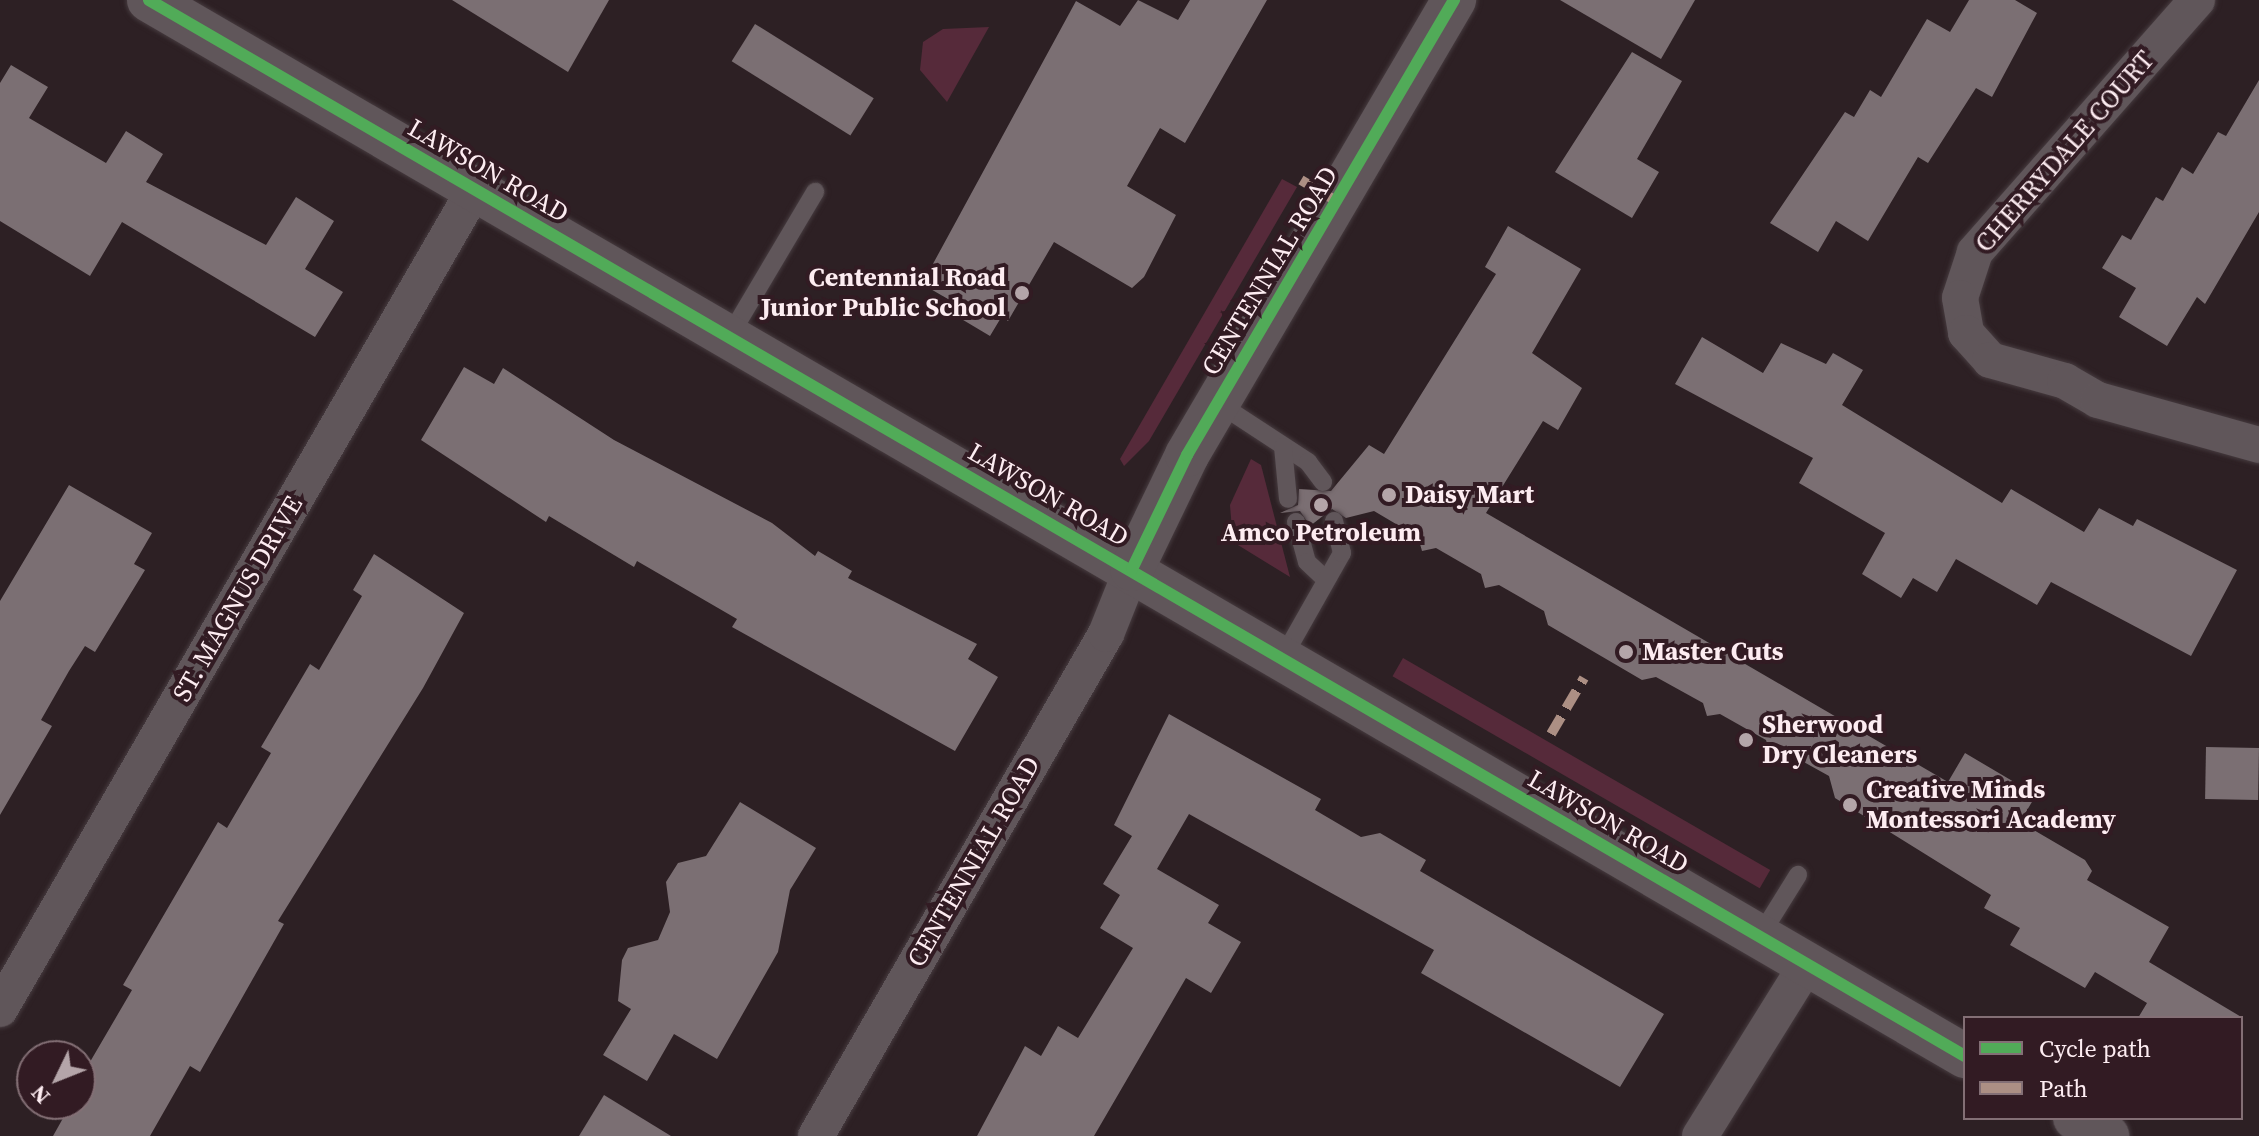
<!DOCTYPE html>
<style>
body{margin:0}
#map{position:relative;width:2259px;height:1136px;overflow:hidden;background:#2d2024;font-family:"Source Serif 4",serif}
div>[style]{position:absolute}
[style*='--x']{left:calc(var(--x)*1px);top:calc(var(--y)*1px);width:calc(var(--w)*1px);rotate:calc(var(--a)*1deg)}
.green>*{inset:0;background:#562a3a;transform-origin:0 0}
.building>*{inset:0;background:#7b6f73;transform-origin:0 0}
.roads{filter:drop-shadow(0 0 2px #463b3f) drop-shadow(0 0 2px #463b3f)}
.service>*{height:18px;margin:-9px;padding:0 9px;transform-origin:9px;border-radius:9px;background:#60565a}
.minor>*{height:36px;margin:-18px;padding:0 18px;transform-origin:18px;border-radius:18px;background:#60565a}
.tertiary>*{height:44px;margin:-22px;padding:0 22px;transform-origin:22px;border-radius:22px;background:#60565a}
.quiet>*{height:10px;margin-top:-5px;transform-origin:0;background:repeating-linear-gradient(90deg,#ac8f84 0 20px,transparent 0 30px)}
.cycleway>*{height:12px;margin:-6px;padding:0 6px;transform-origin:6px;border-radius:6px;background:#51ab58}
.dots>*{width:22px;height:22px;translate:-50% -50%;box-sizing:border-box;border:4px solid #321b23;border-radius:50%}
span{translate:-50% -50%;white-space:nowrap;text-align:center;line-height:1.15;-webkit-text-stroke:8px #321b23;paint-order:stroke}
.street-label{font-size:26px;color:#fdecf1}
.poi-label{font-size:26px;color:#fdecf1;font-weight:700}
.right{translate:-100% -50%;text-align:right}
.left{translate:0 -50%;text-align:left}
.legend{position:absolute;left:1963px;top:1016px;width:280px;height:104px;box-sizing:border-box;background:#321b23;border:2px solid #836f75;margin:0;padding:10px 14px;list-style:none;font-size:24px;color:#fdecf1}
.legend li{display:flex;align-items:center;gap:16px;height:40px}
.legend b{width:40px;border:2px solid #836f75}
.north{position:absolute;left:16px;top:1040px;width:80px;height:80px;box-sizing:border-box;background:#321b23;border:2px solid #836f75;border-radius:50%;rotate:227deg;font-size:22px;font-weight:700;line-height:32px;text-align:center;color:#fdecf1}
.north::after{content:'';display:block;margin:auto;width:28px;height:36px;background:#b4a5a9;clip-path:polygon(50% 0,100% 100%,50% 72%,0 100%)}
</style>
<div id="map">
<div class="green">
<i style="clip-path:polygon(989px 27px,947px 102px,920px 70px,923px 42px,943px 29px)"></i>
<i style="clip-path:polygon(1282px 179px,1297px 187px,1149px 441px,1124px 466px,1120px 459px)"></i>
<i style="clip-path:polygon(1251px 459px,1261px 465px,1290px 577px,1233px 542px,1230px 505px)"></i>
<i style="left:1403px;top:658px;width:424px;height:21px;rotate:30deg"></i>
</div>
<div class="building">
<i style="clip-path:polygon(452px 0,609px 0,568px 72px)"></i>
<i style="clip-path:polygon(1138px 0,1178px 20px,1190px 0,1267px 0,1185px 143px,1160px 128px,1127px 186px,1176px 215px,1144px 277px,1132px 288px,1054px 242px,1008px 321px,1002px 316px,990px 336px,948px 311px,953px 302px,922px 284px,1076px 1px,1120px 26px)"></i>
<i style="clip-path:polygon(1560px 0,1695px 0,1661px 59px)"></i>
<i style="clip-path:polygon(1969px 0,2015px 0,2037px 13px,1992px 97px,1976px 88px,1928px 163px,1918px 157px,1868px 241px,1836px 221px,1818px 252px,1770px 223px,1845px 112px,1854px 117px,1870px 90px,1881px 97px,1927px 19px,1950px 32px)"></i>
<i style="left:755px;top:24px;width:140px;height:44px;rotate:32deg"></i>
<i style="clip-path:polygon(1632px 52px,1682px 81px,1637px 159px,1659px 172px,1632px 218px,1555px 172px)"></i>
<i style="clip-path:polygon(11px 65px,48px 87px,29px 118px,106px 163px,126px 131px,163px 154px,146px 182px,266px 245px,296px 197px,334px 221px,305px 269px,343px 292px,315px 337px,122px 222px,90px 276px,0 221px,0 83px)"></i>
<i style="clip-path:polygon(2259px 80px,2259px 212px,2205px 304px,2197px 297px,2167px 346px,2119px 317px,2136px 288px,2102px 268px,2122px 235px,2131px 240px,2156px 197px,2163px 201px,2182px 167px,2193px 174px,2218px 132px,2226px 136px)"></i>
<i style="clip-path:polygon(1508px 226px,1581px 269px,1532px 353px,1582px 388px,1558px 430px,1543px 421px,1486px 513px,1948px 782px,1965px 753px,2036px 795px,2020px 822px,2085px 860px,2092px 871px,2087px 880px,2169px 927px,2149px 962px,2243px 1018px,2138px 1018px,2147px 1003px,2095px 972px,2085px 988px,2010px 945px,2020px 928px,1984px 908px,1991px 895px,1835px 798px,1829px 776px,1784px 751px,1770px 754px,1766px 740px,1720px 714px,1707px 716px,1703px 703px,1656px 677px,1642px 680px,1548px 625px,1544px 611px,1499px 585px,1485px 588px,1481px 574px,1436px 548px,1422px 551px,1418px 537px,1374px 511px,1346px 518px,1332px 509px,1310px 526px,1300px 511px,1280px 513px,1298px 505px,1299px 489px,1331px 491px,1369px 445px,1384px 454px,1496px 274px,1485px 267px)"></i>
<i style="clip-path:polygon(1702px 337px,1763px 373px,1781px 343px,1826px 364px,1833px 353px,1863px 370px,1842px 405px,2002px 503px,2011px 489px,2084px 532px,2099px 508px,2133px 526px,2137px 519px,2237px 570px,2191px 656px,2051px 582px,2037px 605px,1956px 559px,1937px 592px,1913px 578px,1901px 598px,1862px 574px,1885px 533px,1799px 483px,1813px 458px,1675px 384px)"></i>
<i style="clip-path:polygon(464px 367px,494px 384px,503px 368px,614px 440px,772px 523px,815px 556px,818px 551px,852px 571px,848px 578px,977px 644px,968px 659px,998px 677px,955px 751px,732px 627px,737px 619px,637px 561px,634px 567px,549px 516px,546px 522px,421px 440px)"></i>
<i style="clip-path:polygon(69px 485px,152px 533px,134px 564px,145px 570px,95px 652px,85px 646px,69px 671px,41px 720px,52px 726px,0 815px,0 601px)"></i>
<i style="clip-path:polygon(374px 554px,464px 613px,423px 688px,278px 921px,284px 924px,200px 1072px,190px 1066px,150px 1136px,53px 1136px,71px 1104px,80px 1104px,80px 1079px,132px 990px,123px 985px,218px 822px,227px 828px,271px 753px,261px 747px,310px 664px,319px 670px,362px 596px,353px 590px)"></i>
<i style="clip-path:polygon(1169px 714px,1321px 799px,1315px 810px,1361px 837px,1380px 833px,1426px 860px,1420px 871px,1664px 1014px,1620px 1087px,1421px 973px,1434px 950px,1189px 814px,1157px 869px,1219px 905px,1208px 923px,1241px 942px,1211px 993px,1186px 978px,1094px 1136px,977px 1136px,1025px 1046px,1041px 1056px,1058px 1026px,1078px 1038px,1133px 948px,1100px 928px,1120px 895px,1103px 884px,1132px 836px,1114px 825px)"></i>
<i style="left:2206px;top:747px;width:53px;height:52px;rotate:1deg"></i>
<i style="clip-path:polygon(740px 802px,816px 848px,790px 890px,778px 952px,717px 1059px,674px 1034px,647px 1081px,603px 1055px,631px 1009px,618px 1001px,622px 960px,628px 948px,658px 940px,670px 912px,666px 882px,678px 863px,706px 856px)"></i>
<i style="clip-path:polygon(604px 1095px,671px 1136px,579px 1136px)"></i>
</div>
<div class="roads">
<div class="service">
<i style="--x:729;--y:337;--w:169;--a:-59.3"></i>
<i style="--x:1218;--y:403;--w:108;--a:33.2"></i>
<i style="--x:1308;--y:462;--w:25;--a:53"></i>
<i style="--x:1283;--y:447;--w:52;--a:84.5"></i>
<i style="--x:1296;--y:522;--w:41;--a:74.6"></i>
<i style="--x:1307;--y:562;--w:25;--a:43"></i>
<i style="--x:1282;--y:659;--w:122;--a:-60.5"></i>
<i style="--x:1342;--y:553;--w:33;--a:-104"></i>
<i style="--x:1760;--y:936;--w:72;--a:-58.1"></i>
</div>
<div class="minor">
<i style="--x:2197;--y:0;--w:336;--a:131.4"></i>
<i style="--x:1975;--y:252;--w:48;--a:108.1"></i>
<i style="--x:1960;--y:298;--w:36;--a:80"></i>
<i style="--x:1966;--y:333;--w:36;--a:48"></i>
<i style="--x:1990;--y:360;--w:78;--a:15.6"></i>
<i style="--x:2065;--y:381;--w:38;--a:30"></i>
<i style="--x:2098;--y:400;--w:167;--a:15.6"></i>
<i style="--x:0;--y:1009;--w:948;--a:-59.92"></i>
<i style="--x:816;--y:1136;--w:580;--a:-59.99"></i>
<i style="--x:1106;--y:634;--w:70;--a:-68.2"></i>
<i style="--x:1700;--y:1136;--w:200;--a:-58.1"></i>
</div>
<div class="tertiary">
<i style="--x:149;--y:0;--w:2101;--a:30.18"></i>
<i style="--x:1132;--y:569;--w:127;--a:-64.2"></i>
<i style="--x:1187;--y:455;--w:528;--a:-59.6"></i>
<i style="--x:2075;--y:1118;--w:37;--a:29"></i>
</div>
</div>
<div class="quiet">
<i style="--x:1301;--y:180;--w:43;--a:30.7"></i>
<i style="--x:1551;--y:734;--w:65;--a:-59.5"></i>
</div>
<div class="cycleway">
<i style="--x:149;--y:0;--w:2101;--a:30.18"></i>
<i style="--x:1132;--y:569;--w:127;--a:-64.2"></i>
<i style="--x:1187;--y:455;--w:528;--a:-59.6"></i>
</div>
<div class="dots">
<i style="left:1022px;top:293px;background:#b4a5a9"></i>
<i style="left:1389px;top:495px;background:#b4a5a9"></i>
<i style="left:1321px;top:505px;background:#b4a5a9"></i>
<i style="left:1626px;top:652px;background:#b4a5a9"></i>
<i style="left:1746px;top:740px;background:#b4a5a9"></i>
<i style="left:1850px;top:805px;background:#b4a5a9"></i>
</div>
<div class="street-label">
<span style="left:2065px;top:152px;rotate:-49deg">CHERRYDALE COURT</span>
<span style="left:488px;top:171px;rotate:30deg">LAWSON ROAD</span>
<span style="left:1270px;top:271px;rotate:-59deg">CENTENNIAL ROAD</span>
<span style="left:1048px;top:495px;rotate:30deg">LAWSON ROAD</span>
<span style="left:238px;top:599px;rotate:-60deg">ST. MAGNUS DRIVE</span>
<span style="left:1608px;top:822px;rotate:30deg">LAWSON ROAD</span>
<span style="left:974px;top:862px;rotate:-60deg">CENTENNIAL ROAD</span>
</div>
<div class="poi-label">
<span class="right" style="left:1006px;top:293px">Centennial Road<br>Junior Public School</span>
<span class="left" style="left:1405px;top:495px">Daisy Mart</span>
<span style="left:1321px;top:533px">Amco Petroleum</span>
<span class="left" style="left:1642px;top:652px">Master Cuts</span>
<span class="left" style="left:1762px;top:740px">Sherwood<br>Dry Cleaners</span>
<span class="left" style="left:1866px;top:805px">Creative Minds<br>Montessori Academy</span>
</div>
<ul class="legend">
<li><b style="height:10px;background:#51ab58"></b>Cycle path</li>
<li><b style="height:10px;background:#ac8f84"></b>Path</li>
</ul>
<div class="north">N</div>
</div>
